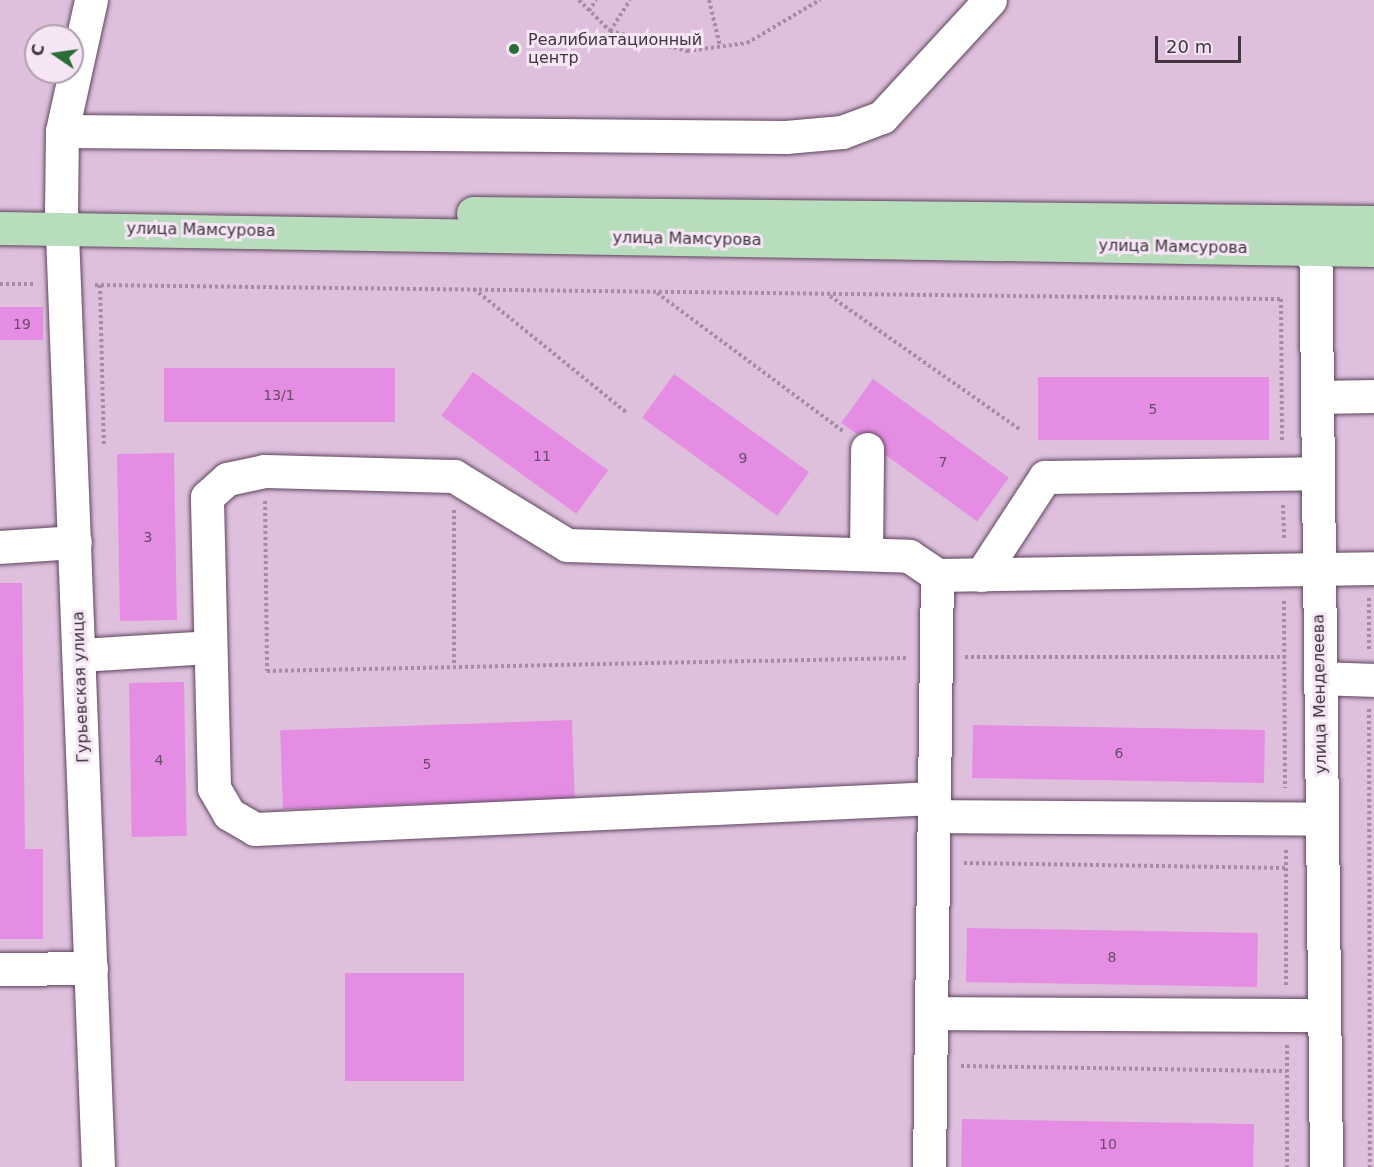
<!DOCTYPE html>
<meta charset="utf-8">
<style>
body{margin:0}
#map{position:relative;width:1374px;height:1167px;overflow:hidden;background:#dec0dd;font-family:"DejaVu Sans",sans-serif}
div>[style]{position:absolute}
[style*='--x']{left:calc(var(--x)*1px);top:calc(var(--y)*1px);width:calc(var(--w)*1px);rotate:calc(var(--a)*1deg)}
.building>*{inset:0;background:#e48de3;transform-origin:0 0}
.path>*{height:4px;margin-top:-2px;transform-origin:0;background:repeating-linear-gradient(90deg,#a48da4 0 3px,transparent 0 6px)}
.roads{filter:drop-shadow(0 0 2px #5e455d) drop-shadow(0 0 2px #5e455d)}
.minor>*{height:33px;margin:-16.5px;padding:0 16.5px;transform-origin:16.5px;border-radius:16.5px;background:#fff}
.major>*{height:33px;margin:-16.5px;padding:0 16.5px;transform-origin:16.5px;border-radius:16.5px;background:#b8ddbc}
.dots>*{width:16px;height:16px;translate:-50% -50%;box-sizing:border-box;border:3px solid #f6e6f5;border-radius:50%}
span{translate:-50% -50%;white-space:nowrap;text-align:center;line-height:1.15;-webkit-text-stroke:6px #f6e6f5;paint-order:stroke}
.number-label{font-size:14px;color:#694b69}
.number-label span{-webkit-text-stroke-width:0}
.poi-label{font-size:16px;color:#403540}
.left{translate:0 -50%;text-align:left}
.street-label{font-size:16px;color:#403540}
.north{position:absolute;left:24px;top:24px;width:60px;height:60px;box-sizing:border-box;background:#f6e6f5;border:2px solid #ad9fad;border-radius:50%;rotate:283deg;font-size:16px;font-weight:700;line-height:24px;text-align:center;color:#403540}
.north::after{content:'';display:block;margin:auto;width:21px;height:27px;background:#2a6d37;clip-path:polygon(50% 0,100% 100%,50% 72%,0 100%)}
.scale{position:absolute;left:1155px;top:36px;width:86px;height:27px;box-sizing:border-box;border:3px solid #403540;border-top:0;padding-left:8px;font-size:18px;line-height:21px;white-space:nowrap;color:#403540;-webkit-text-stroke:4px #f6e6f5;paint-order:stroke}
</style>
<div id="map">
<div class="building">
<i style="left:0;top:307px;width:43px;height:33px"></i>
<i style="left:164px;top:368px;width:231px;height:54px"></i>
<i style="left:473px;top:372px;width:167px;height:54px;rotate:36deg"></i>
<i style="left:674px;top:374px;width:167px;height:54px;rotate:36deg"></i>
<i style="left:1038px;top:377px;width:231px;height:63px"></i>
<i style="left:873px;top:379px;width:168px;height:54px;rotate:36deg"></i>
<i style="left:174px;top:453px;width:167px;height:57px;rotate:89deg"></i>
<i style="clip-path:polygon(0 583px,22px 583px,25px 849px,43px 849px,43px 939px,0 939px)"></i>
<i style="left:184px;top:682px;width:154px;height:55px;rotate:89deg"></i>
<i style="left:572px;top:720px;width:79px;height:292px;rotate:88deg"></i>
<i style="left:973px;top:725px;width:292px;height:53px;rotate:1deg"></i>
<i style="left:967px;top:928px;width:291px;height:54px;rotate:1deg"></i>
<i style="left:345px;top:973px;width:119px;height:108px"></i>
<i style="left:962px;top:1119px;width:292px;height:48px;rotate:1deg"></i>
</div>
<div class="path">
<i style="--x:579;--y:0;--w:44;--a:45"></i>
<i style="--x:610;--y:31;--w:80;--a:14.6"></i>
<i style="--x:687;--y:51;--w:61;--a:-7.6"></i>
<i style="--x:747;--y:43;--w:85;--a:-30.5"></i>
<i style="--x:709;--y:0;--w:47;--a:76.6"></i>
<i style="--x:589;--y:11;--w:13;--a:-58"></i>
<i style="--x:610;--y:31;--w:37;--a:-57"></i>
<i style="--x:0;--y:284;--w:34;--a:0"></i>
<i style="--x:95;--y:285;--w:1186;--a:0.68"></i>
<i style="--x:1281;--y:299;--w:144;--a:89.6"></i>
<i style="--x:100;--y:285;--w:161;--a:88.6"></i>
<i style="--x:474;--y:289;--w:196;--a:39"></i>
<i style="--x:657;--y:293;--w:233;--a:36.6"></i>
<i style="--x:830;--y:296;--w:233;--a:35.1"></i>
<i style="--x:265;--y:501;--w:170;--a:89.3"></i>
<i style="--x:267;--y:671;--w:639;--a:-1.17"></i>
<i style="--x:1283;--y:505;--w:34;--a:88"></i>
<i style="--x:454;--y:510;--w:156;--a:90"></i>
<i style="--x:1369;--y:598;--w:52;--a:90"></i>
<i style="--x:1284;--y:601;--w:187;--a:89.7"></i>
<i style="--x:965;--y:657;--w:320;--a:0"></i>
<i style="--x:1369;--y:709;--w:458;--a:89.9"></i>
<i style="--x:1286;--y:850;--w:136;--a:90"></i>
<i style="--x:964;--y:863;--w:322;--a:0.9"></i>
<i style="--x:1287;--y:1045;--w:122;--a:90"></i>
<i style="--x:961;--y:1066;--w:326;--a:0.9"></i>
</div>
<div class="roads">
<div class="minor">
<i style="--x:91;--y:0;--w:134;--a:102.5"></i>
<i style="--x:62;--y:131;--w:77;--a:90.7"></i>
<i style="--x:61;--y:208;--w:960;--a:87.79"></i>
<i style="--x:62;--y:131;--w:724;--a:0.47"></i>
<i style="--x:786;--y:137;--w:56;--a:-5.1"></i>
<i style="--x:842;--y:132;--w:43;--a:-20.6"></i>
<i style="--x:882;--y:117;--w:159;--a:-47.3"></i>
<i style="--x:1315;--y:222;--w:945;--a:89.33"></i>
<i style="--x:1317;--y:397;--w:57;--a:-1"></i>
<i style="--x:0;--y:547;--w:75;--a:-3.8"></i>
<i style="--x:866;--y:553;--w:104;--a:-89.4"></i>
<i style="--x:981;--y:575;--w:117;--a:-56.9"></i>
<i style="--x:1045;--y:477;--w:273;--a:-0.8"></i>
<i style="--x:80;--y:655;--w:129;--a:-3.5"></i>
<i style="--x:1320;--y:678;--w:54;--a:2.1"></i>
<i style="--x:934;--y:798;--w:680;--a:177.39"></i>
<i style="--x:255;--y:829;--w:30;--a:-150"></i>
<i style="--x:229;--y:814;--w:30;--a:-120"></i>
<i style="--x:214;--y:788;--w:291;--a:-91.4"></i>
<i style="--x:207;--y:497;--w:27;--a:-42"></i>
<i style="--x:227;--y:479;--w:38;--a:-12"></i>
<i style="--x:264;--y:471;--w:190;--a:1.5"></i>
<i style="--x:454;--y:476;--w:132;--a:31.4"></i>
<i style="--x:567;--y:545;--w:342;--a:1.8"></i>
<i style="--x:909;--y:556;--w:34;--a:34"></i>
<i style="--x:934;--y:816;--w:388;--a:0.4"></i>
<i style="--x:0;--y:969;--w:91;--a:-0.6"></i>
<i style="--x:931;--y:1013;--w:393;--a:0.3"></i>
<i style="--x:929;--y:1167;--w:592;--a:-89.23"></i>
<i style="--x:937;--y:575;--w:437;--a:-0.9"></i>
</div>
<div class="major">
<i style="--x:473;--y:213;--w:901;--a:0.57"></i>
<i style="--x:0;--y:228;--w:1374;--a:0.92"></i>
</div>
</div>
<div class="dots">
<i style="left:514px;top:49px;background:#2a6d37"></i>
</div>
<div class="number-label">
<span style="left:22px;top:324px">19</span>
<span style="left:279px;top:395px">13/1</span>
<span style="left:1153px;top:409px">5</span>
<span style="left:542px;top:456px">11</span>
<span style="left:743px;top:458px">9</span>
<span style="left:943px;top:462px">7</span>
<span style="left:148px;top:537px">3</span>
<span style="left:1119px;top:753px">6</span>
<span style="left:159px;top:760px">4</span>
<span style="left:427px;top:764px">5</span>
<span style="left:1112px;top:957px">8</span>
<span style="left:1108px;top:1144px">10</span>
</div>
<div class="poi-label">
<span class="left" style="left:528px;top:49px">Реалибиатационный<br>центр</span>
</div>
<div class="street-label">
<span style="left:201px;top:230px;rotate:1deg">улица Мамсурова</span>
<span style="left:687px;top:239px;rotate:1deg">улица Мамсурова</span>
<span style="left:1173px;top:247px;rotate:1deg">улица Мамсурова</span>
<span style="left:81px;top:687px;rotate:-92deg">Гурьевская улица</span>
<span style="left:1320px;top:694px;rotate:-91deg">улица Менделеева</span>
</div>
<div class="north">С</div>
<div class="scale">20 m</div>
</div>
